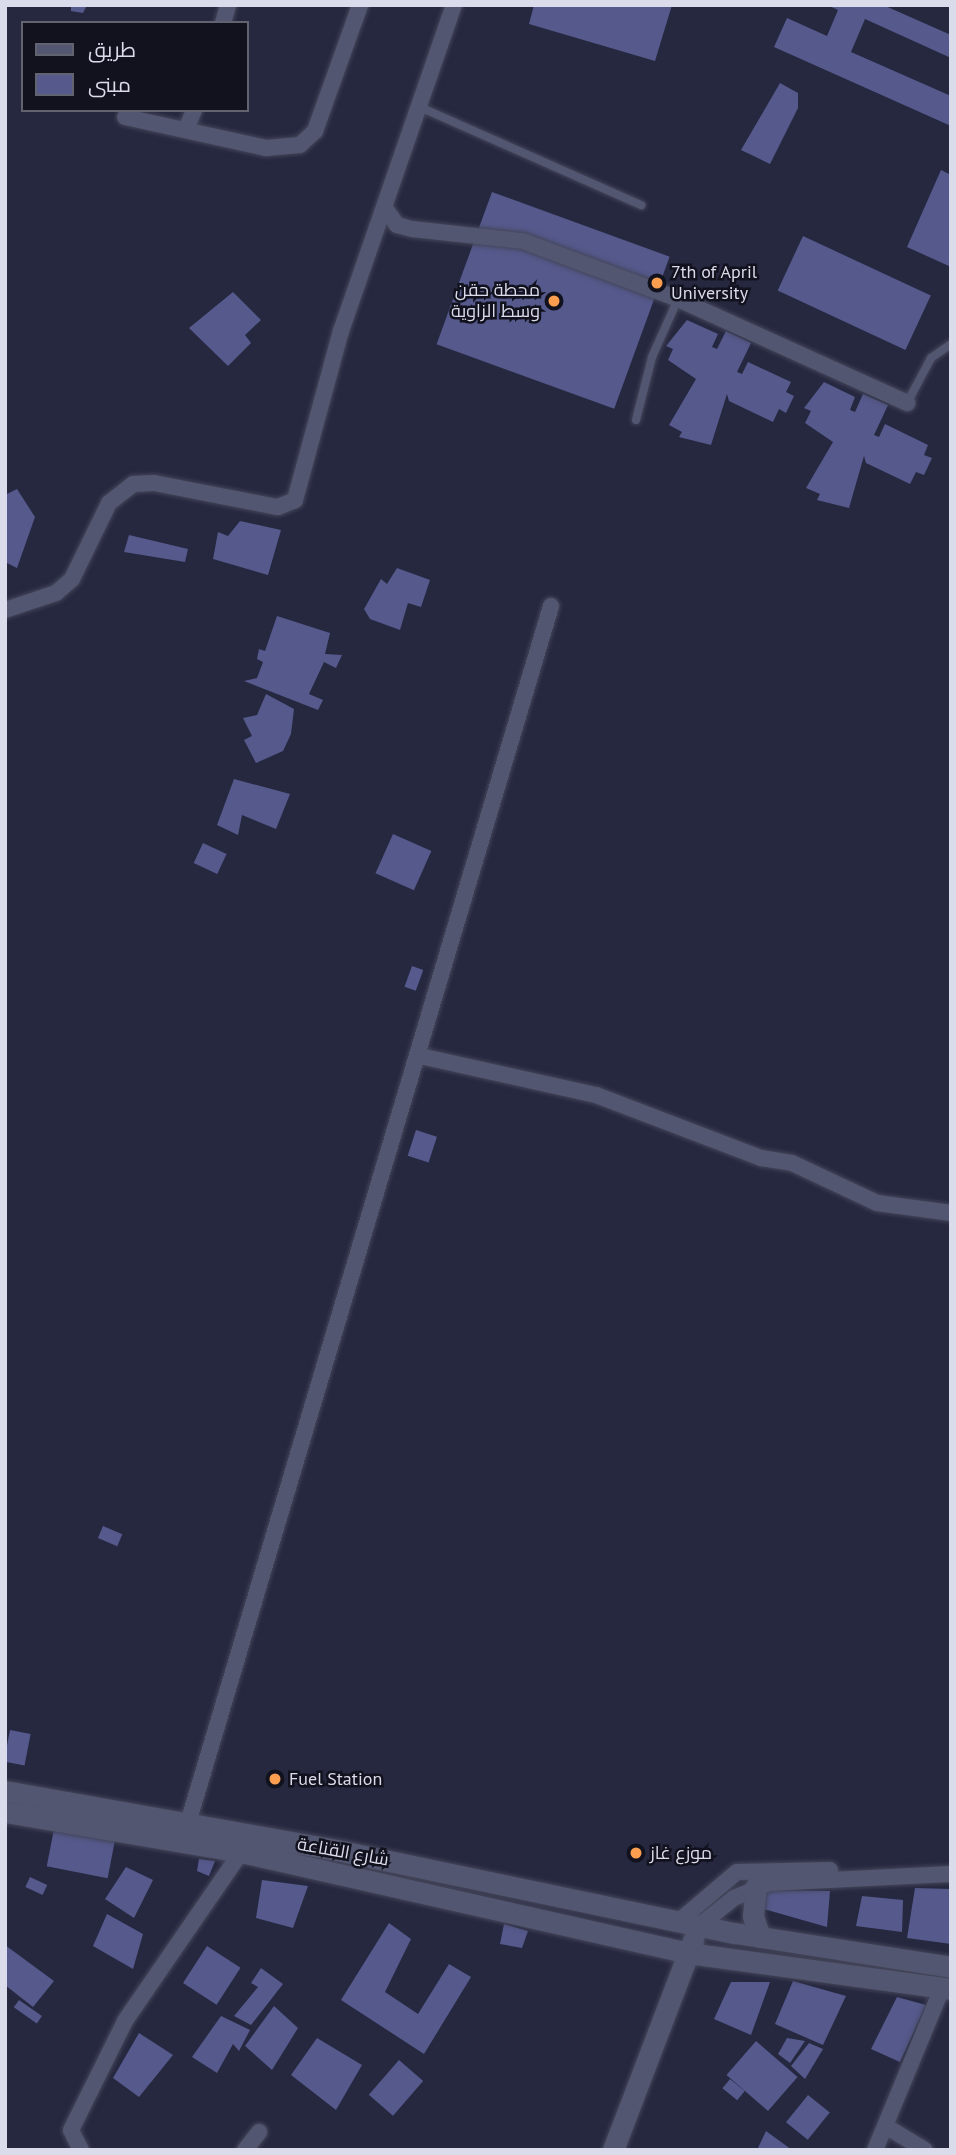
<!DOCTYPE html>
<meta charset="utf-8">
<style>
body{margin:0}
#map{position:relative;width:956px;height:2155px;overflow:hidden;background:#262840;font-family:"PT Sans",Cairo,sans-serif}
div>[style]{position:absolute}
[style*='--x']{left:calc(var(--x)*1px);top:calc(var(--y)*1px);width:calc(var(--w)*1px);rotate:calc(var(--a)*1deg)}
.building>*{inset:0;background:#55598b;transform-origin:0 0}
.roads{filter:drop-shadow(0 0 2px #444559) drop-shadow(0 0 2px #444559)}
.lane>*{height:8px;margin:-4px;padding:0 4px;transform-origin:4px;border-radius:4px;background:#535670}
.street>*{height:16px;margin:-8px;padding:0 8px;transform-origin:8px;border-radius:8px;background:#535670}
.secondary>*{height:21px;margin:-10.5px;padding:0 10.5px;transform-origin:10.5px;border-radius:10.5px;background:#535670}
.dots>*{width:19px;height:19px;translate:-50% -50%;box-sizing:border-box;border:4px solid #11121d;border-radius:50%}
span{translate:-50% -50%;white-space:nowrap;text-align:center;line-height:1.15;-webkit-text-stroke:5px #11121d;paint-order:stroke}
.poi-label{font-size:18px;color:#dadcec}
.left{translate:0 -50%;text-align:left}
.right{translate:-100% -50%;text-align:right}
.street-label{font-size:18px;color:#dadcec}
.frame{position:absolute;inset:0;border:7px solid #dadcec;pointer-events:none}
.legend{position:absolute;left:21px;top:21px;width:228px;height:91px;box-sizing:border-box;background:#11121d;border:2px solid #616370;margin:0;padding:9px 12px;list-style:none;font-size:21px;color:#dadcec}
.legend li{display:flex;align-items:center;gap:14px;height:35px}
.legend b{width:35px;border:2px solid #616370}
</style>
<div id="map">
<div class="building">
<i style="clip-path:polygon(71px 5px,87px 5px,83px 13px,71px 11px)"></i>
<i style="clip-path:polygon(534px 5px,672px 5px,655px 61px,529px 24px)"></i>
<i style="clip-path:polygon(827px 5px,883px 5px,951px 35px,951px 58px,865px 19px,851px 52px,951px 96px,951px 126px,774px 47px,787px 18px,827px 36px,838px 10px)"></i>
<i style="clip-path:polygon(780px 83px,798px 93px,798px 108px,770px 164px,741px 150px)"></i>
<i style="clip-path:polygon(941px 170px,951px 175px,951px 267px,907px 247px)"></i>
<i style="left:492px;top:192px;width:189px;height:162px;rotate:20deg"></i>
<i style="left:803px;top:236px;width:141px;height:60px;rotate:25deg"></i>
<i style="clip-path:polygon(233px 292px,261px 320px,245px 335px,251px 343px,228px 366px,189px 328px)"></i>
<i style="clip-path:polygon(687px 320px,718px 334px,712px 347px,717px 349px,726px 331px,751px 343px,737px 372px,742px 374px,748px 362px,791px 382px,786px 392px,794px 396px,786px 413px,779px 409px,773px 422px,729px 401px,727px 394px,711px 445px,679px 437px,682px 432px,669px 425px,696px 379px,668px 360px,673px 349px,666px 346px)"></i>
<i style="clip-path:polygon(824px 382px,855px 397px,850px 410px,855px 412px,863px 394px,888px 405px,874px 435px,879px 437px,885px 424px,928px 445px,924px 455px,932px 458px,924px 475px,916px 472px,910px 484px,866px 463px,864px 456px,849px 508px,817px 500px,820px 494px,806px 488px,833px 442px,805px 423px,811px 411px,804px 408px)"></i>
<i style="clip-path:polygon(17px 489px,35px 517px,17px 568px,5px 562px,5px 495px)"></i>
<i style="clip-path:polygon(240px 521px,281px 530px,268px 575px,213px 559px,218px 532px,228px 536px)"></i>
<i style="clip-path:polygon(129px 535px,188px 549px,185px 562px,124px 552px)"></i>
<i style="clip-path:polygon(397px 568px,430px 580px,421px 607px,408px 603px,400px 630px,370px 619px,364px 609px,381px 579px,387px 584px)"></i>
<i style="clip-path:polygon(277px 616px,330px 633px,325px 654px,342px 655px,336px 668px,324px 662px,309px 694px,323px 700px,318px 710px,244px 681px,257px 678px,263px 662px,257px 659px,259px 649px,265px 651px)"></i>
<i style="clip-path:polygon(266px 694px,294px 709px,291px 734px,283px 751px,256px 763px,244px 740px,252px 736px,243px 718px,257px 715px)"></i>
<i style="clip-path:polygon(234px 779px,290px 794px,276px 829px,242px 815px,238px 835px,217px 825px)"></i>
<i style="left:393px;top:834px;width:42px;height:43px;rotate:24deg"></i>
<i style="left:203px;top:843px;width:26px;height:22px;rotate:25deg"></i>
<i style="left:412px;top:966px;width:12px;height:22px;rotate:20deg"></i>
<i style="left:416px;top:1130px;width:22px;height:27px;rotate:18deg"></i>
<i style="left:103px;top:1526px;width:21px;height:13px;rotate:23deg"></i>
<i style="left:10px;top:1730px;width:21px;height:32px;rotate:11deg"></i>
<i style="left:54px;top:1829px;width:62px;height:38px;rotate:11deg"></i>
<i style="clip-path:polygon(199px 1859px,215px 1861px,209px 1876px,197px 1871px)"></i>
<i style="clip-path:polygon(126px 1867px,153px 1880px,134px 1918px,105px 1899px)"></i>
<i style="left:30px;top:1877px;width:19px;height:11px;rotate:25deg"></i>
<i style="clip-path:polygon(262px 1880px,308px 1886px,293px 1928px,256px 1918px)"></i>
<i style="clip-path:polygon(915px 1888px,951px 1889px,951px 1944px,907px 1938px)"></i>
<i style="clip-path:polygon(762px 1890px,830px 1891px,827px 1927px,757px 1907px)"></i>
<i style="clip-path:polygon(862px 1896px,903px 1900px,902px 1932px,856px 1926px)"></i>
<i style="clip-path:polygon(107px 1914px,143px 1934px,133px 1969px,93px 1946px)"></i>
<i style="clip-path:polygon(389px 1923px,411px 1939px,385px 1992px,418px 2014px,449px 1964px,471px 1977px,424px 2054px,341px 2000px)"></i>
<i style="clip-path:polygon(504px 1924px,528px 1931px,522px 1948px,500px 1944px)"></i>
<i style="clip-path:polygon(5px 1945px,54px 1981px,33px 2007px,5px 1985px)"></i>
<i style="left:207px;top:1946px;width:40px;height:44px;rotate:33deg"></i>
<i style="clip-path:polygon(261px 1968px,283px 1984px,251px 2025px,234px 2016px,258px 1987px,251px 1983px)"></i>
<i style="clip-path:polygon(793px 1981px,846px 1996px,823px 2045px,775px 2024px)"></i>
<i style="clip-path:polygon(731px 1982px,770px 1982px,751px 2035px,714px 2019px)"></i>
<i style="clip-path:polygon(897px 1997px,926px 2005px,900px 2062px,871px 2049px)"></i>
<i style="left:19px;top:2000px;width:28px;height:9px;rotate:35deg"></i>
<i style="clip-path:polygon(274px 2006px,298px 2028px,272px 2070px,245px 2046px)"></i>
<i style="clip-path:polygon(221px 2016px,250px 2030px,239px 2051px,233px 2044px,217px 2073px,192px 2057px)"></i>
<i style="clip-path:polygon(139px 2033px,173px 2055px,139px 2097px,113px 2078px)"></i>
<i style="clip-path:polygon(317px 2038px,362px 2065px,336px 2110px,291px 2075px)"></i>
<i style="clip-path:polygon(787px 2038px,805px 2041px,790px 2063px,778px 2054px)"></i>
<i style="left:756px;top:2041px;width:55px;height:45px;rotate:41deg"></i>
<i style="clip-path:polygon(809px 2043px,823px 2049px,805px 2079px,791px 2066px)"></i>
<i style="left:399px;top:2060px;width:32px;height:46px;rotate:41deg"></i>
<i style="left:730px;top:2079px;width:19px;height:12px;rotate:39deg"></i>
<i style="left:808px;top:2095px;width:28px;height:35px;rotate:39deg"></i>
<i style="clip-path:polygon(766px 2131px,792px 2150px,757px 2150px)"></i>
</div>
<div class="roads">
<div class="lane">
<i style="--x:422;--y:108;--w:240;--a:23.9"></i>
<i style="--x:907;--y:403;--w:51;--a:-61.9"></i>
<i style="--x:931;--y:358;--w:24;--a:-35"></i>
<i style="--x:636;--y:420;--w:65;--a:-75.7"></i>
<i style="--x:652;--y:357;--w:64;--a:-65.9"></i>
</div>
<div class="street">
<i style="--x:223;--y:23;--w:19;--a:-74"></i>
<i style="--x:125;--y:117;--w:144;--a:12.4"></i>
<i style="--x:266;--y:148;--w:34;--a:-5"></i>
<i style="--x:300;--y:145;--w:21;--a:-43"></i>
<i style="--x:315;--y:131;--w:134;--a:-70.3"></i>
<i style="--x:186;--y:130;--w:22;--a:-68"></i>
<i style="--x:385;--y:208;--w:21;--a:55"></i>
<i style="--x:397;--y:225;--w:16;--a:15"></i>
<i style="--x:412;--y:229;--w:112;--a:6.2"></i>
<i style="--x:523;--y:241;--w:165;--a:20.5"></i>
<i style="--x:678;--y:299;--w:252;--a:24.4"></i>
<i style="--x:5;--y:610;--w:54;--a:-18.4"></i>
<i style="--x:56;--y:593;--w:21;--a:-41"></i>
<i style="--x:72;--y:579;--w:85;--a:-64"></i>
<i style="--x:109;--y:503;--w:31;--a:-38"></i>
<i style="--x:133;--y:484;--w:21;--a:-3"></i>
<i style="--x:154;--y:483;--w:126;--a:11"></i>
<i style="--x:278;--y:507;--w:18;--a:-22"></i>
<i style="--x:295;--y:500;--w:175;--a:-74.8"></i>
<i style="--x:341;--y:331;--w:345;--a:-70.9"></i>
<i style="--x:420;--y:1056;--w:180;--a:12.5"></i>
<i style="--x:596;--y:1095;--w:177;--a:20.9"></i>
<i style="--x:761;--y:1158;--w:31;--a:9"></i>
<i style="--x:792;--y:1163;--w:94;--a:25.2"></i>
<i style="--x:877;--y:1203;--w:75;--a:7.7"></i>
<i style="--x:188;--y:1823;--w:1270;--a:-73.39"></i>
<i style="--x:679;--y:1921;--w:76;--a:-40.2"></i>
<i style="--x:737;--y:1872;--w:93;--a:-1.2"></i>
<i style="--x:700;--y:1925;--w:43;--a:-38.5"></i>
<i style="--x:734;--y:1898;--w:38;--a:-23"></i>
<i style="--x:769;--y:1883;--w:182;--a:-2.8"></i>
<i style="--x:887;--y:2127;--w:44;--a:31.2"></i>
<i style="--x:81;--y:2150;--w:22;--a:-117"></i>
<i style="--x:71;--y:2130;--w:122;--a:-63.6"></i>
<i style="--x:125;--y:2021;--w:205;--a:-55.5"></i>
<i style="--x:245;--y:2150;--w:23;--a:-52"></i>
<i style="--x:875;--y:2150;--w:175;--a:-67.5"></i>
</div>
<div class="secondary">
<i style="--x:5;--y:1791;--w:346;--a:10.1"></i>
<i style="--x:346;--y:1852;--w:397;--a:11.8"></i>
<i style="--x:735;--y:1933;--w:219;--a:8.9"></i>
<i style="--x:5;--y:1812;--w:239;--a:9.6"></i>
<i style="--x:241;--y:1852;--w:458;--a:12.7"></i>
<i style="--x:688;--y:1953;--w:265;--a:7.8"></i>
<i style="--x:756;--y:1886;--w:30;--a:96"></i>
<i style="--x:753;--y:1916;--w:22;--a:72"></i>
<i style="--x:613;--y:2150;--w:225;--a:-69.1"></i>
</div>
</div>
<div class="dots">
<i style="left:657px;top:283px;background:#fb9e50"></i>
<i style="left:554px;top:301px;background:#fb9e50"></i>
<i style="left:275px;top:1779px;background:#fb9e50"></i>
<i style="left:636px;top:1853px;background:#fb9e50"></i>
</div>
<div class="poi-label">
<span class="left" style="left:671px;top:283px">7th of April<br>University</span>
<span class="right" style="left:540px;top:301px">محطة حقن<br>وسط الزاوية</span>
<span class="left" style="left:289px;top:1779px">Fuel Station</span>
<span class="left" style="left:650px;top:1853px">موزع غاز</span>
</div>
<div class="street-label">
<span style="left:343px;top:1852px;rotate:10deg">شارع القناعة</span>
</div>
<div class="frame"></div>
<ul class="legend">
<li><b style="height:9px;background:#535670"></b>طريق</li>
<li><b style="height:19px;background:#55598b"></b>مبنى</li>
</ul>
</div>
